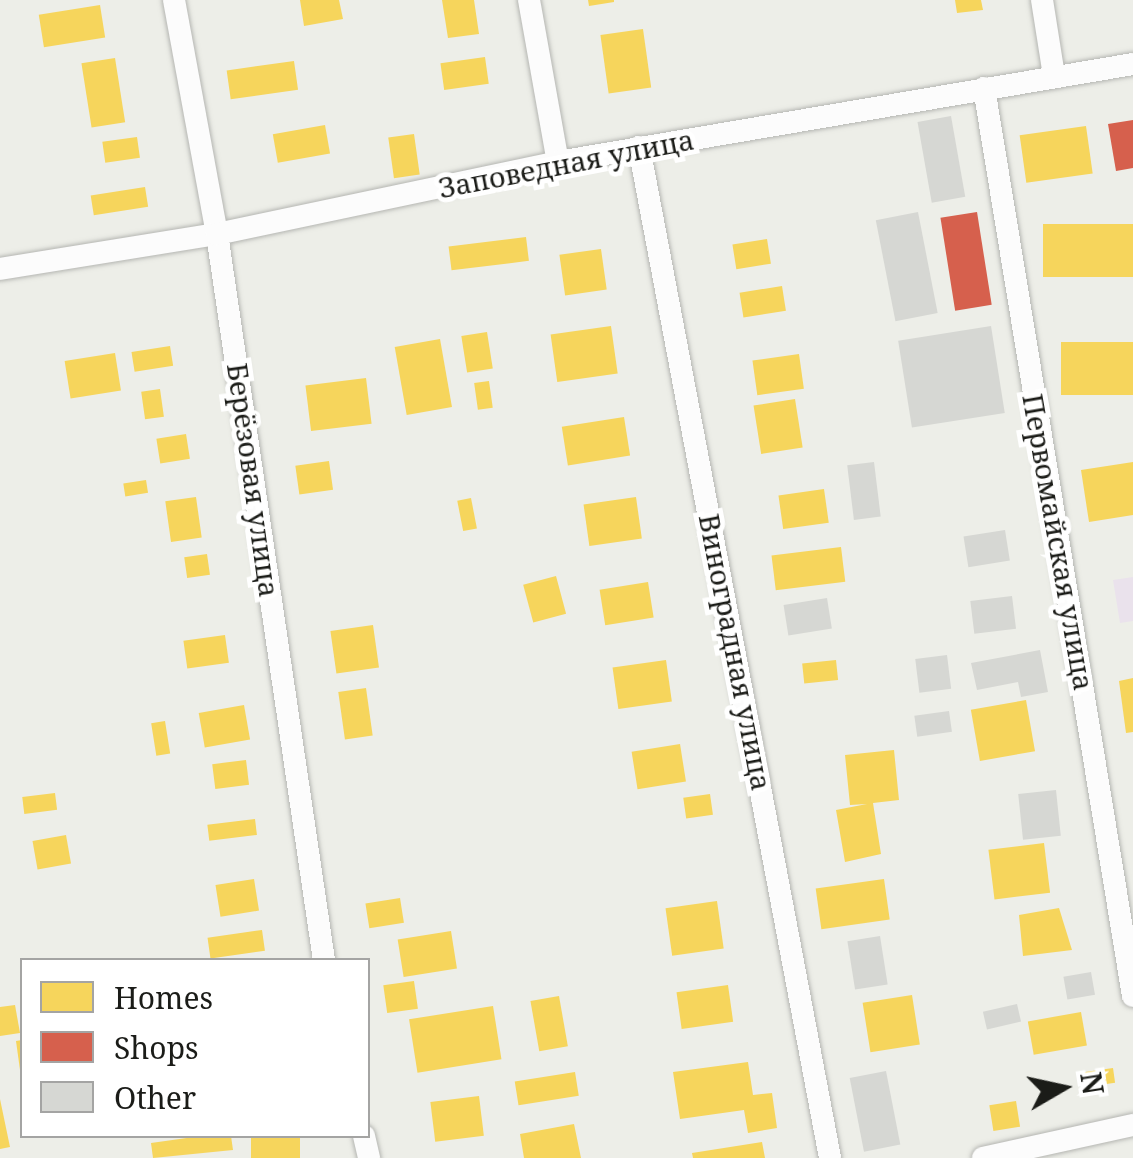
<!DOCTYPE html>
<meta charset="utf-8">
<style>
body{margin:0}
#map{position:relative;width:1133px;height:1158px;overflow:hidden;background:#edeee8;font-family:"Noto Serif",serif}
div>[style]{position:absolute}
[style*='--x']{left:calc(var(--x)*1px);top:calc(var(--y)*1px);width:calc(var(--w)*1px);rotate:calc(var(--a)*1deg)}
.green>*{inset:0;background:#eae2ec}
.homes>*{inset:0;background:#f6d55c;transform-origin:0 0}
.shops>*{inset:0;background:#d6604d;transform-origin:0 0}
.building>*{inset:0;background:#d6d7d3;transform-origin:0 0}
.roads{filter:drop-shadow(0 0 2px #b5b6b2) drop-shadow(0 0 2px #b5b6b2)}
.minor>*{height:22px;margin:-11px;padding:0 11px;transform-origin:11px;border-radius:11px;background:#fcfcfc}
span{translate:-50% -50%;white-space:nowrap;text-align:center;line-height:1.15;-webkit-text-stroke:10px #fff;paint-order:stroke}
.street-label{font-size:28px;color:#1b1c18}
.legend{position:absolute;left:20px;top:958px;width:350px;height:180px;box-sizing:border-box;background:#fff;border:2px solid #a4a4a3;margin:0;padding:12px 18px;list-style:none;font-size:30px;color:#1b1c18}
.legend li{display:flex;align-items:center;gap:20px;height:50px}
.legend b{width:50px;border:2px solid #a4a4a3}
.north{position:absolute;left:1013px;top:1038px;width:100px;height:100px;-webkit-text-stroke:8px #fff;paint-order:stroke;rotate:81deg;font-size:28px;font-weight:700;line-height:40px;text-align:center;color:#1b1c18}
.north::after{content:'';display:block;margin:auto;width:35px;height:45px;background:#1b1c18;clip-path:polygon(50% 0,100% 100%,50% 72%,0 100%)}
</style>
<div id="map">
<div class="green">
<i style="clip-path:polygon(1133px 577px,1133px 621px,1120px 623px,1113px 580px)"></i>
</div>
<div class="homes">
<i style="clip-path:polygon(300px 0,339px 0,343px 19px,304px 26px)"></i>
<i style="clip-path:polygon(442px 0,474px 0,479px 34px,448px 38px)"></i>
<i style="clip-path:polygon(588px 0,614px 0,614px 2px,589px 6px)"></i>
<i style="clip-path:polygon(955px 0,981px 0,983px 10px,957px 13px)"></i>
<i style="left:100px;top:5px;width:33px;height:62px;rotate:81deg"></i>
<i style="left:643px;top:29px;width:59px;height:43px;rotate:82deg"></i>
<i style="left:485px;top:57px;width:27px;height:45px;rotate:82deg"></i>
<i style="left:115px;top:58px;width:65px;height:34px;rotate:81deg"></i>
<i style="left:294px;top:61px;width:29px;height:68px;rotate:82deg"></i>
<i style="left:325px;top:125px;width:29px;height:53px;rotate:80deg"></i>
<i style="left:1086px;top:126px;width:48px;height:67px;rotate:82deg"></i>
<i style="left:414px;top:134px;width:41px;height:26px;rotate:82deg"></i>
<i style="left:137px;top:137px;width:21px;height:35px;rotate:82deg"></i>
<i style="left:145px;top:187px;width:20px;height:55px;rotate:81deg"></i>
<i style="left:1133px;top:224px;width:53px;height:90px;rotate:90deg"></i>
<i style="left:526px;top:237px;width:24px;height:78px;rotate:83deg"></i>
<i style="left:767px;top:239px;width:25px;height:35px;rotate:81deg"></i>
<i style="left:601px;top:249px;width:41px;height:42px;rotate:82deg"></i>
<i style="left:782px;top:286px;width:25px;height:43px;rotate:81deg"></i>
<i style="left:611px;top:326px;width:48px;height:61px;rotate:82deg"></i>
<i style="left:487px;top:332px;width:37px;height:26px;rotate:81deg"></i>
<i style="left:440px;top:339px;width:69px;height:46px;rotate:80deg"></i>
<i style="left:1133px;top:342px;width:53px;height:72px;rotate:90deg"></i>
<i style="left:170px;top:346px;width:20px;height:39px;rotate:81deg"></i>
<i style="left:115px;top:353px;width:38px;height:51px;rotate:81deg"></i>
<i style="left:799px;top:354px;width:35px;height:47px;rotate:82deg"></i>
<i style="left:366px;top:378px;width:46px;height:61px;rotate:83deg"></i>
<i style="left:489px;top:381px;width:27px;height:15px;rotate:82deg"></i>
<i style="left:160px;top:389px;width:28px;height:19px;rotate:82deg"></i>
<i style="left:795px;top:399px;width:49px;height:42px;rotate:81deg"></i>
<i style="left:624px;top:417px;width:39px;height:63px;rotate:81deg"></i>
<i style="left:186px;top:434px;width:25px;height:30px;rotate:81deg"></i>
<i style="left:329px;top:461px;width:29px;height:34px;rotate:82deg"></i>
<i style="clip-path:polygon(1133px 462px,1133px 515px,1089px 522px,1081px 470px)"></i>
<i style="left:146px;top:480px;width:13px;height:23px;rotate:81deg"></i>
<i style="left:824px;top:489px;width:34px;height:46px;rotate:82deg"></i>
<i style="left:196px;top:497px;width:41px;height:31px;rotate:82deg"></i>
<i style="left:636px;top:497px;width:42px;height:53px;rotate:82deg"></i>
<i style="left:471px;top:498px;width:31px;height:14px;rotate:79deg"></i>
<i style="left:841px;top:547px;width:35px;height:70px;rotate:83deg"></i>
<i style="left:207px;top:554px;width:21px;height:23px;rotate:82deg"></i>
<i style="left:556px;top:576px;width:39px;height:34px;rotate:75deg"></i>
<i style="left:648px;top:582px;width:36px;height:49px;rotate:81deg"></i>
<i style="left:373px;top:625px;width:43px;height:43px;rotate:82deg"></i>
<i style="left:225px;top:635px;width:28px;height:42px;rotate:82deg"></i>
<i style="left:666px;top:660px;width:42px;height:54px;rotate:82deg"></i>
<i style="left:836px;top:660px;width:20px;height:34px;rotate:84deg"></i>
<i style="clip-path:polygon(1133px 678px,1133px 732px,1126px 733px,1119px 681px)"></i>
<i style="left:366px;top:688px;width:48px;height:28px;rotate:82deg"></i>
<i style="left:1026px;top:700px;width:52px;height:56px;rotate:80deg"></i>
<i style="left:244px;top:705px;width:35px;height:46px;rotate:80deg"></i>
<i style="left:165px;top:721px;width:33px;height:14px;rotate:81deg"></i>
<i style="left:680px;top:744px;width:38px;height:49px;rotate:81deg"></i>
<i style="clip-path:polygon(894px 750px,899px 800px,873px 803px,881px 854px,845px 862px,836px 810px,867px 804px,850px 805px,845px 755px)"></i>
<i style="left:246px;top:760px;width:25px;height:34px;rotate:83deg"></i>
<i style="left:55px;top:793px;width:17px;height:33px;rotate:83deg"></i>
<i style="left:710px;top:794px;width:21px;height:27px;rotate:82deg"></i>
<i style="left:255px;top:819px;width:16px;height:48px;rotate:83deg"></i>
<i style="left:66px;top:835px;width:29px;height:34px;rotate:80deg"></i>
<i style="left:1044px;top:843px;width:50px;height:56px;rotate:83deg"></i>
<i style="left:254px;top:879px;width:32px;height:39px;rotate:81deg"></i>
<i style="left:884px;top:879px;width:41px;height:69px;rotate:82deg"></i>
<i style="left:400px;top:898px;width:25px;height:35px;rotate:81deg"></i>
<i style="left:717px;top:901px;width:48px;height:52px;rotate:82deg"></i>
<i style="clip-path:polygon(1059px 908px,1072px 950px,1023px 956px,1019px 915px)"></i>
<i style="left:262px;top:930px;width:21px;height:55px;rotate:82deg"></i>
<i style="left:451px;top:931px;width:38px;height:54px;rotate:81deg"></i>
<i style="left:414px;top:981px;width:28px;height:31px;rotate:82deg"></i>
<i style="left:728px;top:985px;width:37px;height:52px;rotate:82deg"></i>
<i style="left:912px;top:995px;width:50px;height:50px;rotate:81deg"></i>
<i style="left:559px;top:996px;width:51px;height:29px;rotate:80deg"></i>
<i style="clip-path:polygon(15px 1005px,20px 1033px,0 1036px,0 1007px)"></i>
<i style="left:493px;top:1006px;width:54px;height:85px;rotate:81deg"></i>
<i style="left:1081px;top:1012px;width:34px;height:54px;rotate:80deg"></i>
<i style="clip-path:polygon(22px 1040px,22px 1070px,20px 1070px,16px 1041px)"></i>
<i style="clip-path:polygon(748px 1062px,753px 1095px,772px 1093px,777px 1128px,748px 1133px,744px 1110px,680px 1119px,673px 1072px)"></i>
<i style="left:1113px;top:1068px;width:15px;height:30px;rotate:82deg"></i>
<i style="left:575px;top:1072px;width:24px;height:61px;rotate:81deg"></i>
<i style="left:479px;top:1096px;width:40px;height:49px;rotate:83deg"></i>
<i style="clip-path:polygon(0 1099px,10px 1147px,0 1149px)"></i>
<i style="left:1016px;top:1101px;width:26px;height:27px;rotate:81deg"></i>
<i style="clip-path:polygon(574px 1124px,581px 1158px,524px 1158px,520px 1134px)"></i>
<i style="clip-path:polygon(201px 1136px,231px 1136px,233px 1150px,153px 1158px,151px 1143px)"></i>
<i style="left:251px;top:1136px;width:49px;height:22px"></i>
<i style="clip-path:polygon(762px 1142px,765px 1158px,693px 1158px,692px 1153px)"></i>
</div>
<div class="shops">
<i style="clip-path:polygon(1133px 120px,1133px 168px,1116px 171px,1108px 124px)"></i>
<i style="left:977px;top:212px;width:94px;height:37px;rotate:81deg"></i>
</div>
<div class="building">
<i style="left:951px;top:116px;width:82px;height:34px;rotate:80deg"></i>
<i style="left:918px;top:212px;width:103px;height:43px;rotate:79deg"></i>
<i style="left:991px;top:326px;width:88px;height:94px;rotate:81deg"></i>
<i style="left:874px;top:462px;width:55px;height:27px;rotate:83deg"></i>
<i style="left:1005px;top:530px;width:31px;height:42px;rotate:81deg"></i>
<i style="left:1012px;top:596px;width:33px;height:42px;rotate:83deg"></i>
<i style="left:827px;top:598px;width:31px;height:44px;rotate:81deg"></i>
<i style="clip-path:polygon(1040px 650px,1048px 692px,1021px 697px,1018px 682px,977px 690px,971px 663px)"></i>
<i style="left:947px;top:655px;width:34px;height:32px;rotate:83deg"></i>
<i style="left:949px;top:711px;width:21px;height:35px;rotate:82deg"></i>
<i style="left:1056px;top:790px;width:46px;height:38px;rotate:84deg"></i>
<i style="left:880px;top:936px;width:49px;height:33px;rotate:81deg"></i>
<i style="left:1091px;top:972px;width:23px;height:28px;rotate:80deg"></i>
<i style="left:1017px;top:1004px;width:18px;height:35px;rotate:77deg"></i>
<i style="left:886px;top:1071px;width:75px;height:37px;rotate:79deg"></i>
</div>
<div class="roads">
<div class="minor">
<i style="--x:174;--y:0;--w:238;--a:79.6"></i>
<i style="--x:217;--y:234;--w:734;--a:81.62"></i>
<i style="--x:529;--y:0;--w:165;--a:79.9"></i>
<i style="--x:1042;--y:0;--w:77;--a:81"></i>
<i style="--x:984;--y:88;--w:920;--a:80.68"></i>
<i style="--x:639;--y:147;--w:1029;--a:79.3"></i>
<i style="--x:0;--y:269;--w:220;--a:-9.2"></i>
<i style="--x:217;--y:234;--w:349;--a:-11.9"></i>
<i style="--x:558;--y:162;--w:583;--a:-9.67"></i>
<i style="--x:364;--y:1136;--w:23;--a:77"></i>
<i style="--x:983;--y:1158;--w:154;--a:-12.4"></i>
</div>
</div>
<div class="street-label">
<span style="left:566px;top:163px;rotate:-11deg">Заповедная улица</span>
<span style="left:254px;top:480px;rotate:82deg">Берёзовая улица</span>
<span style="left:1059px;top:542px;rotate:80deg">Первомайская улица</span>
<span style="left:736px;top:652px;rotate:79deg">Виноградная улица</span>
</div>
<ul class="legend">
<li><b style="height:28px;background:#f6d55c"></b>Homes</li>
<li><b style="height:28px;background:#d6604d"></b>Shops</li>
<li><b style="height:28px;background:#d6d7d3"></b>Other</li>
</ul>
<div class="north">N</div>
</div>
